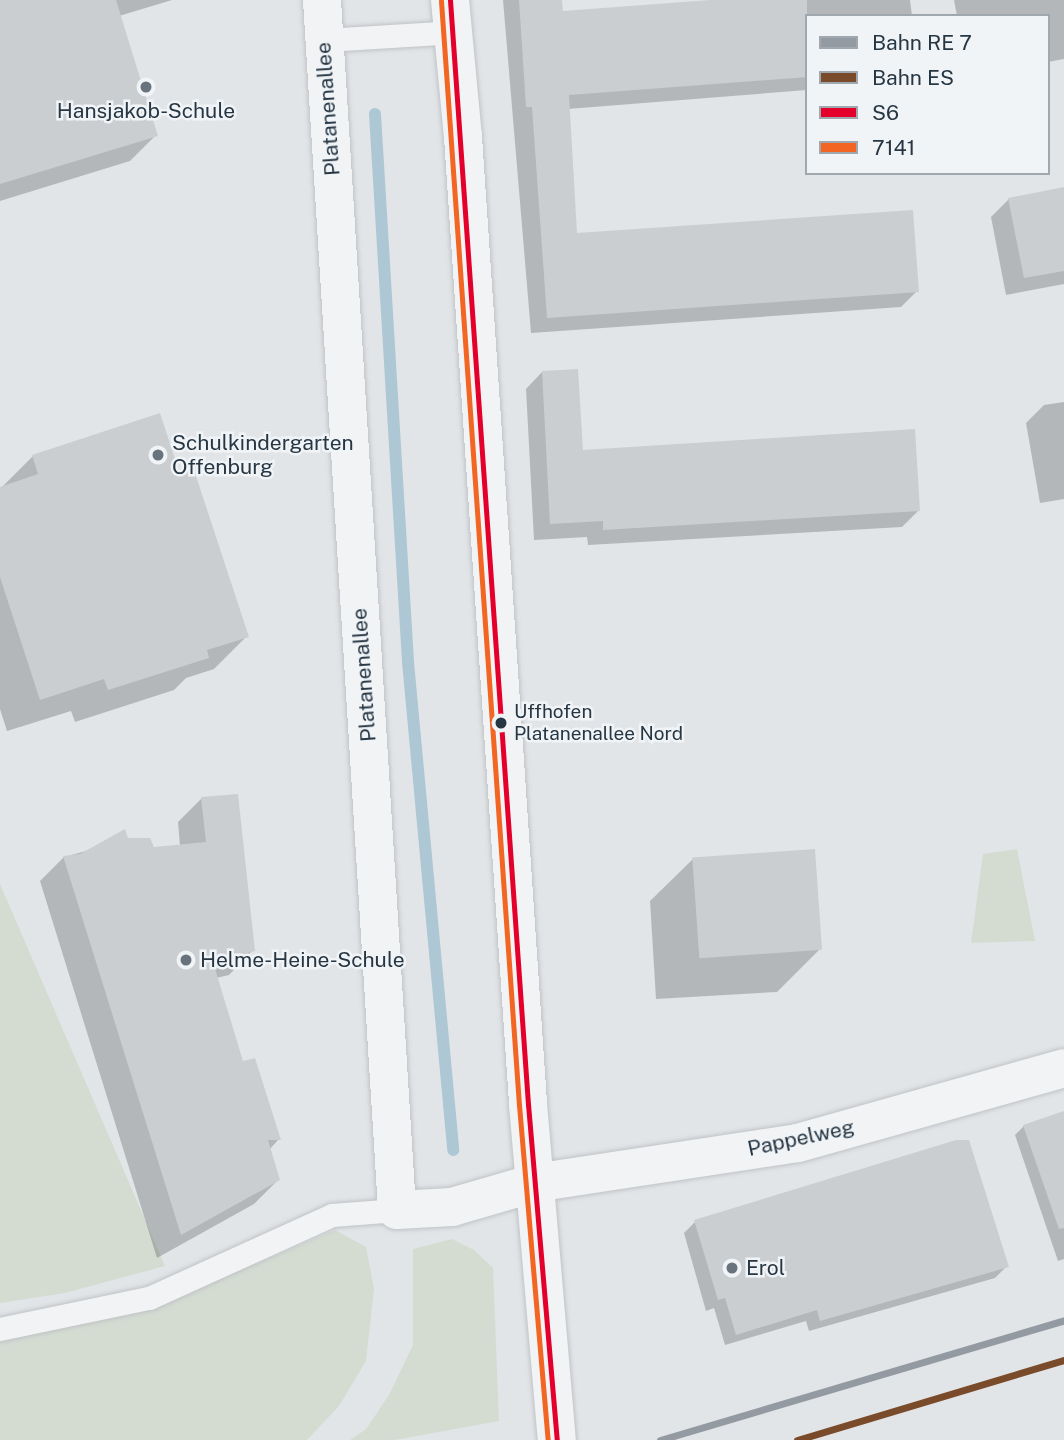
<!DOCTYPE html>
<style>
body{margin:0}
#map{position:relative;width:1064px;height:1440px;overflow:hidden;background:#e2e5e8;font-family:"Public Sans",sans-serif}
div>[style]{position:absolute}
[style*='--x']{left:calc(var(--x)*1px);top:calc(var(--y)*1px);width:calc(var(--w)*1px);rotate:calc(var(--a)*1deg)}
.green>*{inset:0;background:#d4dcd2}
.shadow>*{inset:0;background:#0003}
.stream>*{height:12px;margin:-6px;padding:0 6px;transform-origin:6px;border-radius:6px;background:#aec7d5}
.building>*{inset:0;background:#cbced0;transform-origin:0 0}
.roads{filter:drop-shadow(0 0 2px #c0c3c6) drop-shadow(0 0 2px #c0c3c6)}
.lane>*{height:23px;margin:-11.5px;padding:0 11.5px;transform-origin:11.5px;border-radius:11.5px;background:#f2f3f4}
.street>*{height:38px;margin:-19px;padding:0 19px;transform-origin:19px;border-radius:19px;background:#f2f3f4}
.bus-1>*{height:5px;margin:-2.5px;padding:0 2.5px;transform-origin:2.5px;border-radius:2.5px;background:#e4002b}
.bus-2>*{height:5px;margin:-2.5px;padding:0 2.5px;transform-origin:2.5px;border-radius:2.5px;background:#f26522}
.rail-1>*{height:7px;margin:-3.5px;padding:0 3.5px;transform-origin:3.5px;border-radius:3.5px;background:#939aa1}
.rail-2>*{height:7px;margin:-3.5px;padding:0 3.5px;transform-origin:3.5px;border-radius:3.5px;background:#7a4b2a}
.dots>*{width:19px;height:19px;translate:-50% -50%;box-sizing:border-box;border:4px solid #f0f4f7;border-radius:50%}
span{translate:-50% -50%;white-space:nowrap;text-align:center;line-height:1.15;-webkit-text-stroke:5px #f0f4f7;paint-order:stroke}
.bus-label{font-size:19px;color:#273643}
.left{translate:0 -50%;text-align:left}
.street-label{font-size:21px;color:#273643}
.poi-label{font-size:21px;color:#273643}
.legend{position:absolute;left:805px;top:14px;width:245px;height:161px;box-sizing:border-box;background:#f0f4f7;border:2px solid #a0a8af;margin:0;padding:9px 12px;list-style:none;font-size:21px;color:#273643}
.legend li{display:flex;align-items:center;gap:14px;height:35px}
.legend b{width:35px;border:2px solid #a0a8af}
</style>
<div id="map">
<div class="green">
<i style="clip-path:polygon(1017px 849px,1035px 941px,971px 943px,983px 854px)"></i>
<i style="clip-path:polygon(0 884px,165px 1266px,65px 1293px,0 1303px)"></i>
<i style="clip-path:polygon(335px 1230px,366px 1247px,374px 1289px,366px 1361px,339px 1406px,307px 1440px,0 1440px,0 1338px,166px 1302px)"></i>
<i style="clip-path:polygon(452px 1239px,474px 1250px,493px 1268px,499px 1421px,395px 1440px,350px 1440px,366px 1429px,389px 1395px,413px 1345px,413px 1249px)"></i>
</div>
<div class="shadow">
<i style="clip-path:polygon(0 0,172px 0,119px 16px,156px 135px,130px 161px,0 201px)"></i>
<i style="clip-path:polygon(503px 0,560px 0,561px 13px,731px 0,910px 0,912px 16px,807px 16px,807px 90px,568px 109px,576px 235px,917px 291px,901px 307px,531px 333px)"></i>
<i style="clip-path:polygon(954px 0,1064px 0,1064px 59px,1048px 62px,1048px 16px,957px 16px)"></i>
<i style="clip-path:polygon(1064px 189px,1064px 284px,1006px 295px,991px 217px,1009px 199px)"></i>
<i style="clip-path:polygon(542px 372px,581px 452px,918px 511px,902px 527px,588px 545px,587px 537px,534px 540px,526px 389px)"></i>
<i style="clip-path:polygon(1064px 402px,1064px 499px,1040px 503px,1026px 423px,1044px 405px)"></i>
<i style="clip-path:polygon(33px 456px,179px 476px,247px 636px,214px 669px,186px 678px,174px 690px,75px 722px,71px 711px,7px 731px,0 709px,0 489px)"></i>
<i style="clip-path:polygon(202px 798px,253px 950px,229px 975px,216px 978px,242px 1063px,279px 1139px,269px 1150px,278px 1180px,254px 1204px,157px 1258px,40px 881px,64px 857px,126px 840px,153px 849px,180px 846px,178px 822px)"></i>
<i style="clip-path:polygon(693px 859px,820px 949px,777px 992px,656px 999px,650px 901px)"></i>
<i style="clip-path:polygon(1064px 1113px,1064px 1259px,1058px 1261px,1015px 1135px,1024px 1126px)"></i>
<i style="clip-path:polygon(695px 1222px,1007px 1266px,995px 1278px,809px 1331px,806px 1321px,725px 1345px,714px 1308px,706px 1311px,684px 1233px)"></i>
</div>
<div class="stream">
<i style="--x:375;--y:114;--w:549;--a:86.55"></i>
<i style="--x:408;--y:662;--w:490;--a:84.7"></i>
</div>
<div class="building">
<i style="clip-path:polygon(0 0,116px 0,158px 136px,0 184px)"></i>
<i style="clip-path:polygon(519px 0,562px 0,563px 11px,710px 0,807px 0,807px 77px,569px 95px,577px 233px,913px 210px,919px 292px,547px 318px,532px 107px,526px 107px)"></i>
<i style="clip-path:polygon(1064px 187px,1064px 271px,1024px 278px,1008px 198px)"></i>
<i style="clip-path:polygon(578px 369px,583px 450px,915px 429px,920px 511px,603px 530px,603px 521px,550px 524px,542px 371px)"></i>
<i style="clip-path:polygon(160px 413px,180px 474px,194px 470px,249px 637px,207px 650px,209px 658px,108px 690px,104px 679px,40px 700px,0 577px,0 487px,38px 474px,32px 455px)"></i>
<i style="clip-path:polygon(238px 794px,255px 951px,213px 962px,243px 1061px,255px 1058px,281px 1140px,268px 1140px,280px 1180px,181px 1235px,63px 856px,80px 854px,125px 829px,128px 838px,150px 838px,154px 847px,206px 842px,201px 797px)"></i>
<i style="left:815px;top:849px;width:101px;height:123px;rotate:86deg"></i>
<i style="clip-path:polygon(1064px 1111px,1064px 1228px,1059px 1229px,1023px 1125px)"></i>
<i style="clip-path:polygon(956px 1140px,969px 1140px,1009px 1267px,820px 1321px,817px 1310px,736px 1335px,725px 1298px,718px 1300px,694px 1220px)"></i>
</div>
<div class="roads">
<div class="lane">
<i style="--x:324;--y:40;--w:129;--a:-3.5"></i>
<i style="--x:0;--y:1329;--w:152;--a:-11.8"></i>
<i style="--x:149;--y:1298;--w:201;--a:-24.4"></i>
<i style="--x:332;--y:1215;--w:65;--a:-4.4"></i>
</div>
<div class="street">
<i style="--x:322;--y:0;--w:1212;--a:86.45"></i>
<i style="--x:397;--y:1210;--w:55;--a:-3.1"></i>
<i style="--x:452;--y:1207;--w:85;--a:-16.3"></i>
<i style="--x:534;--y:1183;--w:267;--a:-8.6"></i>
<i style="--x:798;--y:1143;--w:276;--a:-15.7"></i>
<i style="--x:450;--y:0;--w:138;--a:84.6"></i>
<i style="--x:463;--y:137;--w:969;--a:86.15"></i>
<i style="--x:528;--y:1104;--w:337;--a:85.1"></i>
</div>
</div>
<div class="bus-1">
<i style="--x:450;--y:0;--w:1107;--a:85.96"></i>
<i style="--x:528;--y:1104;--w:337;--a:85.1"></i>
</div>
<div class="bus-2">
<i style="--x:441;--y:1;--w:1107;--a:85.96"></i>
<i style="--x:519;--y:1105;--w:336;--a:85.1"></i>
</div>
<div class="rail-1">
<i style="--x:660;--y:1440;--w:421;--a:-16.5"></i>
</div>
<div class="rail-2">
<i style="--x:797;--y:1440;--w:279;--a:-16.7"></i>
</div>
<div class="dots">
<i style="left:146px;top:87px;background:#68737d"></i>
<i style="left:158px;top:455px;background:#68737d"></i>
<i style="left:501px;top:723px;background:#273643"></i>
<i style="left:186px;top:960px;background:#68737d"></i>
<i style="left:732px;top:1268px;background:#68737d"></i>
</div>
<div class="bus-label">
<span class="left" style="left:514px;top:723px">Uffhofen<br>Platanenallee Nord</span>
</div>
<div class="street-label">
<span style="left:328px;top:109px;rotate:-94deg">Platanenallee</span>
<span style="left:364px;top:675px;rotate:-94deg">Platanenallee</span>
<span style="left:801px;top:1138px;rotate:-12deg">Pappelweg</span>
</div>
<div class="poi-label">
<span style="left:146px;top:111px">Hansjakob-Schule</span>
<span class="left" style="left:172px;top:455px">Schulkindergarten<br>Offenburg</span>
<span class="left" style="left:200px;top:960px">Helme-Heine-Schule</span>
<span class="left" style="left:746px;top:1268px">Erol</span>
</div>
<ul class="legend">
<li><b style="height:9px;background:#939aa1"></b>Bahn RE 7</li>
<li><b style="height:9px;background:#7a4b2a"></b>Bahn ES</li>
<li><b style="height:9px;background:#e4002b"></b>S6</li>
<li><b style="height:9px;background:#f26522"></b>7141</li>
</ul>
</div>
